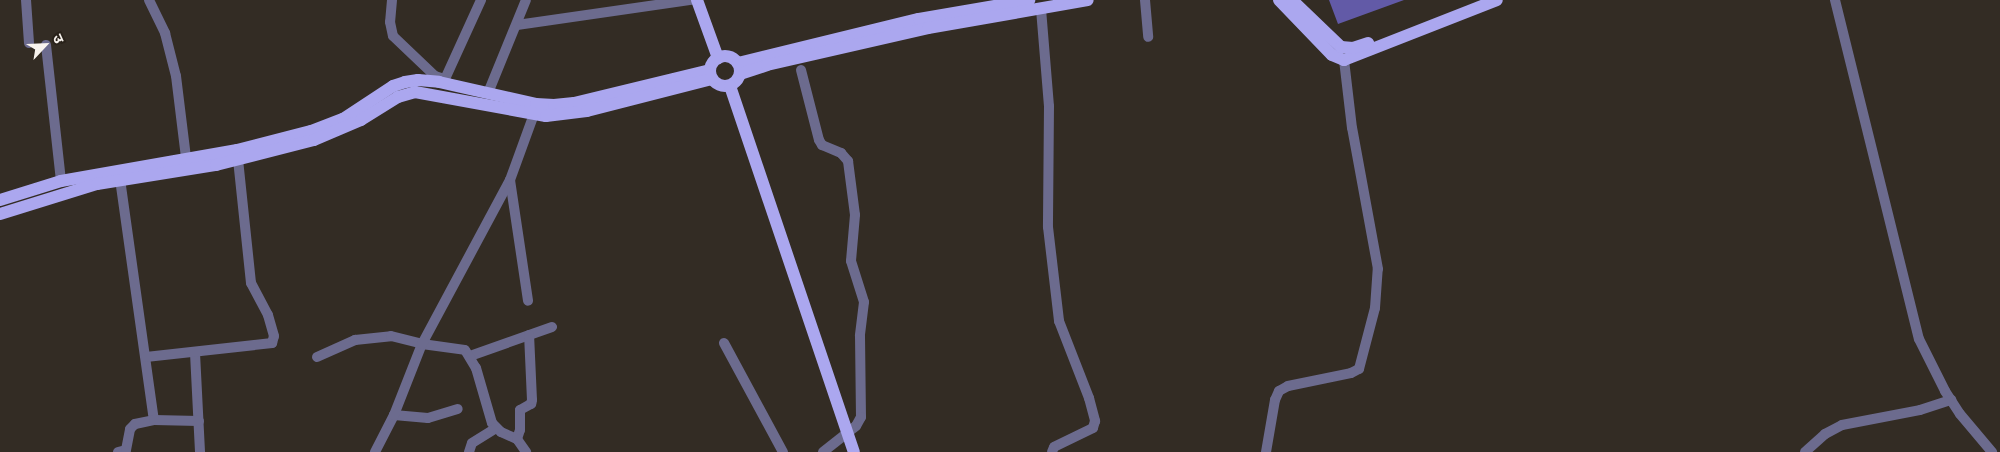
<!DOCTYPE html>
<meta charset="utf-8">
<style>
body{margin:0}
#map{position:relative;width:2000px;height:452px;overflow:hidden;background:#332c24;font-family:Ubuntu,"Noto Sans Devanagari",sans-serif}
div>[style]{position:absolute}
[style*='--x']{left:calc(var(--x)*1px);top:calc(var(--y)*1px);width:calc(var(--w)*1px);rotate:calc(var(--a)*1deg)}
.water>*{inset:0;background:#625aa7}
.minor>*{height:10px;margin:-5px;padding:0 5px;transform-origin:5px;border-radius:5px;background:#6c6b8e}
.primary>*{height:12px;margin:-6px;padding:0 6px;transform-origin:6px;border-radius:6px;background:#aba7ef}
.primary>.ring{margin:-6px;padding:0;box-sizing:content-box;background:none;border:12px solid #aba7ef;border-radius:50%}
span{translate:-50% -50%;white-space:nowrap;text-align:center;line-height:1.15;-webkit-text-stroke:4px #29221a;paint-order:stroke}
.north{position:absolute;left:20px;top:20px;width:50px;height:50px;-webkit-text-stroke:4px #29221a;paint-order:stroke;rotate:65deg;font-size:14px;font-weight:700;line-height:20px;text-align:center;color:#f8f3ee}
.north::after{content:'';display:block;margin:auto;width:18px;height:22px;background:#f8f3ee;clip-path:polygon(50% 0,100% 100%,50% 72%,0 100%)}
</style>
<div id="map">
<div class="water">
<i style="clip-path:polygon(1329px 0,1404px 0,1338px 24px)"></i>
</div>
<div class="minor">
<i style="--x:26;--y:0;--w:43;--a:86"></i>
<i style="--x:149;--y:0;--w:37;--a:64"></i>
<i style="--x:165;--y:33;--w:44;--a:75.7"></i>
<i style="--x:176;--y:76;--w:83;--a:83"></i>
<i style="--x:392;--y:0;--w:22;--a:95"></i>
<i style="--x:390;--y:22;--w:14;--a:78"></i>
<i style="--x:393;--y:36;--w:58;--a:43.6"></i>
<i style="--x:435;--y:76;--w:10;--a:17"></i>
<i style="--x:445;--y:79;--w:87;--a:-65.5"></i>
<i style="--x:1145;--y:0;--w:37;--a:85"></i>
<i style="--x:1835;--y:0;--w:349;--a:76.1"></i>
<i style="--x:1919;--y:339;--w:58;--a:63.4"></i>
<i style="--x:1945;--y:391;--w:27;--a:57"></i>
<i style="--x:1960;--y:414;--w:50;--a:49.9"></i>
<i style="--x:1041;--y:9;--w:97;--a:85.3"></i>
<i style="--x:1049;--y:106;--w:121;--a:90.5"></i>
<i style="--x:1048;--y:227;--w:95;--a:83.3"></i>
<i style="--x:1059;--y:321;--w:83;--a:68.7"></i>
<i style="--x:1089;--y:398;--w:24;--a:75"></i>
<i style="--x:1095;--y:421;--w:7;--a:106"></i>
<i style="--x:1093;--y:428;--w:43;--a:154"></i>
<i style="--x:1054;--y:447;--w:5;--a:112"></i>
<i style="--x:517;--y:25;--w:176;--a:-8.2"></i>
<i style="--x:46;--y:45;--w:137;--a:83.7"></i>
<i style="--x:801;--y:70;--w:72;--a:75.6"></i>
<i style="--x:819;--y:140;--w:6;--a:59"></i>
<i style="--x:822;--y:145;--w:21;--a:23"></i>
<i style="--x:841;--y:153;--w:11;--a:49"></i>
<i style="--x:848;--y:161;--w:54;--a:82.6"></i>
<i style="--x:855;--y:215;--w:46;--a:95"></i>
<i style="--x:851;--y:261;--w:43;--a:72.4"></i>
<i style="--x:864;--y:302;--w:34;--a:97"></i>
<i style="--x:860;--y:336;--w:81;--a:89.3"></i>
<i style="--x:861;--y:417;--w:10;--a:119"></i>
<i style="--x:856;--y:426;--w:42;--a:141.8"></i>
<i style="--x:488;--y:93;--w:100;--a:-67.8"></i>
<i style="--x:120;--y:179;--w:243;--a:82"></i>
<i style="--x:510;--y:180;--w:122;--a:81.5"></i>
<i style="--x:724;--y:343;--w:124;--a:61.6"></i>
<i style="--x:195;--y:353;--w:99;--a:87.1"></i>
<i style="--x:470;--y:356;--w:87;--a:-19.5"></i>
<i style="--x:146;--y:357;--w:127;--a:-6.3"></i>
<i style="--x:272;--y:343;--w:7;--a:-74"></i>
<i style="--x:274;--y:336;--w:22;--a:-106"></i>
<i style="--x:268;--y:315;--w:36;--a:-118"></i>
<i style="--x:251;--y:283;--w:125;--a:-96"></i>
<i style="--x:317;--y:357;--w:42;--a:-24.1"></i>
<i style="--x:355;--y:340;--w:36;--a:-6"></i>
<i style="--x:391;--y:336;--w:32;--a:14"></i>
<i style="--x:422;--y:344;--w:43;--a:7.9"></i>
<i style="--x:465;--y:350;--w:21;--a:59"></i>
<i style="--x:476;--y:368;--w:57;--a:73.8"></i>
<i style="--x:492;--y:423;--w:13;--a:45"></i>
<i style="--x:501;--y:432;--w:17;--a:24"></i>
<i style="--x:517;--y:439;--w:16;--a:55"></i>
<i style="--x:394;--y:415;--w:34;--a:5"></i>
<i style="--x:428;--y:418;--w:31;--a:-17"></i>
<i style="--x:517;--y:439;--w:9;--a:-72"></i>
<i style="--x:520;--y:430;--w:20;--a:-90"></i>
<i style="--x:520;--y:410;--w:13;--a:-29"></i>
<i style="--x:531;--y:404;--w:4;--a:-76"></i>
<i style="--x:532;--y:400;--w:65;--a:-92.6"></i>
<i style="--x:118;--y:452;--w:8;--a:-14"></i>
<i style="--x:126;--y:450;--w:21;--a:-79"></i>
<i style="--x:130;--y:429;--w:7;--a:-45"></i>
<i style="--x:135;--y:424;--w:19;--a:-12"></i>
<i style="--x:154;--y:420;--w:45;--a:1.3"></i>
<i style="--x:375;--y:452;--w:42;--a:-62.8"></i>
<i style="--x:394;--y:415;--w:76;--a:-68.5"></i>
<i style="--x:422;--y:344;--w:186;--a:-61.8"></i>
<i style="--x:510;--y:180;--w:70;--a:-70"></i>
<i style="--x:469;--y:452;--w:9;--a:-72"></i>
<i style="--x:472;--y:443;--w:28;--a:-32"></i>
<i style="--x:1266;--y:452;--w:53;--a:-80.2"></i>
<i style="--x:1275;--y:400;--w:10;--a:-66"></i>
<i style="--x:1279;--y:391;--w:10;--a:-29"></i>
<i style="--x:1288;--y:386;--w:64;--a:-11.7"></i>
<i style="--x:1351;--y:373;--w:9;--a:-27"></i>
<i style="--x:1359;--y:369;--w:63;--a:-75.3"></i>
<i style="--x:1375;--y:308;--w:39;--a:-86"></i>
<i style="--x:1378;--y:269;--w:143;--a:-100.4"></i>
<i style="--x:1352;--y:128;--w:68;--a:-96.7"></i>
<i style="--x:1805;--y:452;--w:27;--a:-42"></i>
<i style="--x:1825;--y:434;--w:19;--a:-28"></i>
<i style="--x:1842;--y:425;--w:79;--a:-10.9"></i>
<i style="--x:1920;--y:410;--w:33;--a:-18"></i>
</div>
<div class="primary">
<i style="--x:697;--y:0;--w:62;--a:70.1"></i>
<i style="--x:1279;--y:0;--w:76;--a:46.1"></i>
<i style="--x:1332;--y:55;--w:13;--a:23"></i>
<i style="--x:1344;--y:60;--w:164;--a:-21.4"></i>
<i style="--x:1292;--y:0;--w:68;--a:43.8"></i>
<i style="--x:1341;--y:47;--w:12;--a:5"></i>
<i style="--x:1353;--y:48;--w:16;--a:-18"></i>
<i class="ring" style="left:710px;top:56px;width:18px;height:18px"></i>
<i style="--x:738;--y:63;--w:186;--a:-13.7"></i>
<i style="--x:919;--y:19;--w:112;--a:-9.8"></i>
<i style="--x:740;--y:74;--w:28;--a:-18"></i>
<i style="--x:767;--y:65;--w:165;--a:-12.9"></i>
<i style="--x:928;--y:28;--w:162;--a:-9.9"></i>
<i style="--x:730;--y:86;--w:386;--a:71.3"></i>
<i style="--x:0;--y:200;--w:64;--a:-17.3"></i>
<i style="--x:61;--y:181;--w:179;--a:-10"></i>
<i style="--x:237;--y:150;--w:76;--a:-14.4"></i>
<i style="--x:311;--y:131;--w:34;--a:-21"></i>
<i style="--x:343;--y:119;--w:60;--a:-33.4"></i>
<i style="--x:393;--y:86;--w:13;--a:-18"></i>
<i style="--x:405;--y:82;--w:13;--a:-9"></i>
<i style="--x:418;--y:80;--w:21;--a:5"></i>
<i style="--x:439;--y:82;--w:99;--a:12.8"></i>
<i style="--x:536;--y:104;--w:18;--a:3"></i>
<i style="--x:554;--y:105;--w:20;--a:-6"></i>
<i style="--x:574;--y:103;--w:140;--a:-13.6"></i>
<i style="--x:0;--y:214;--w:102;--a:-17.2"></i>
<i style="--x:97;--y:184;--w:121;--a:-9.1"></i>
<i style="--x:216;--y:165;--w:101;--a:-14.3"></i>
<i style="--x:314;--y:140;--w:51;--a:-23.1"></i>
<i style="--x:361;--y:120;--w:44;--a:-31.9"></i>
<i style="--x:398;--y:97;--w:18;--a:-16"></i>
<i style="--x:415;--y:92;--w:133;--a:10.4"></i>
<i style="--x:546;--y:116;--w:41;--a:-7"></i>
<i style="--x:587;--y:111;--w:129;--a:-14.4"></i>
</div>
<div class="north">उ</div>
</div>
